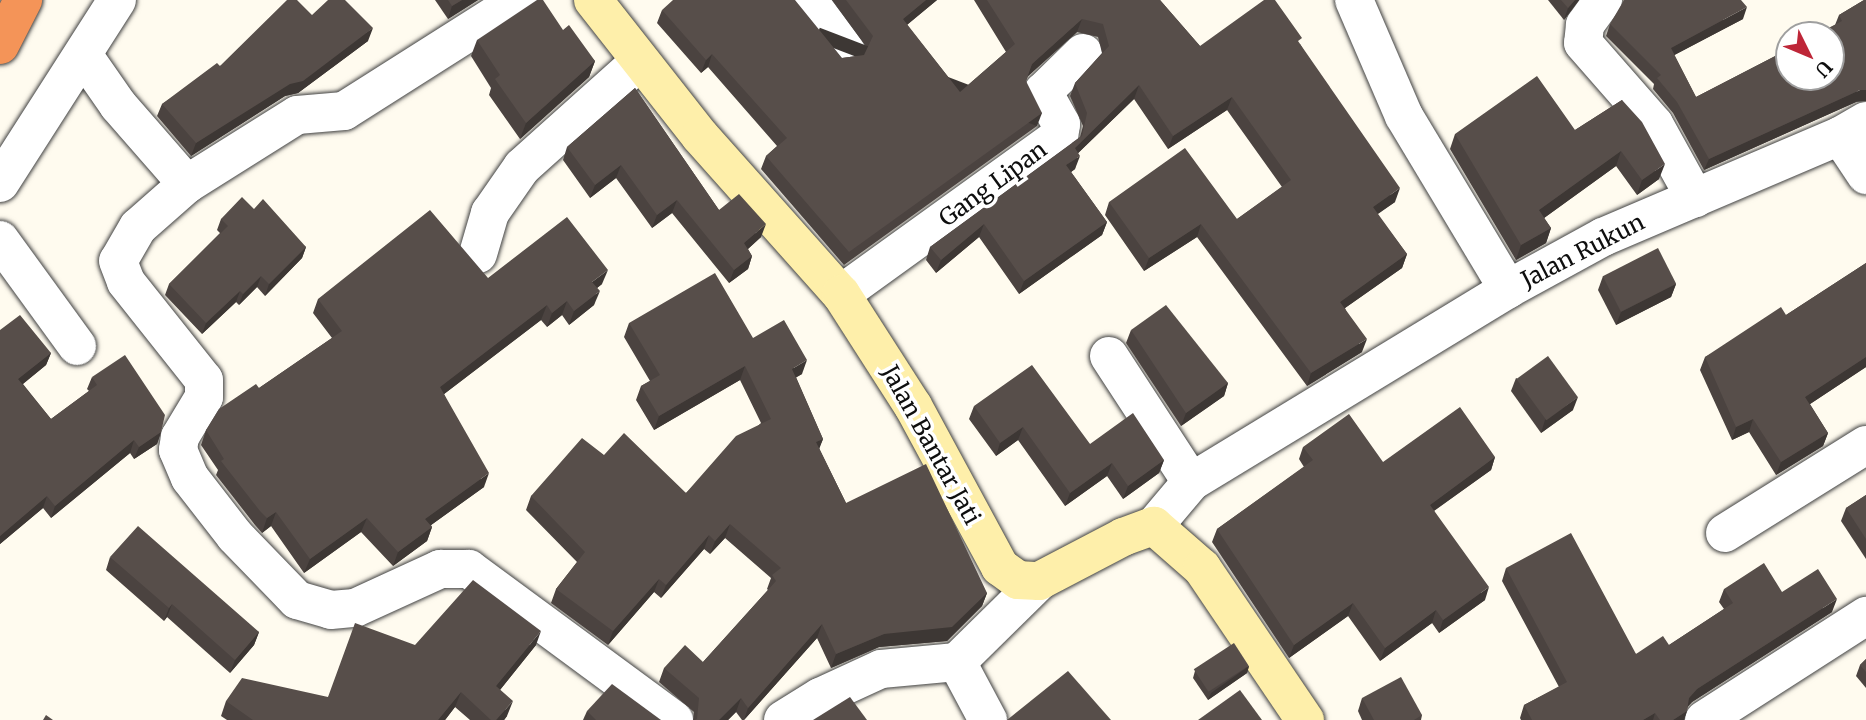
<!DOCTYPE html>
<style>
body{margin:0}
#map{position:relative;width:1866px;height:720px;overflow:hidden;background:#fffbef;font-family:Merriweather,serif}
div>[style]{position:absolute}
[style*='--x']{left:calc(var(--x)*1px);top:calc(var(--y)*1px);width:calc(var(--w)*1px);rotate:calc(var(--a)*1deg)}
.roads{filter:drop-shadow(0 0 2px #414141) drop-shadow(0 0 2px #414141)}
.street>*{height:38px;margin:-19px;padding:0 19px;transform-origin:19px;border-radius:19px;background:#fff}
.secondary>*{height:38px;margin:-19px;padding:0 19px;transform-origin:19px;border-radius:19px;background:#feefaa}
.highway>*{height:38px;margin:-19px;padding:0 19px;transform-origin:19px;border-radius:19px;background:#f49458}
.wall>*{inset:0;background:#4b4340}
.shaded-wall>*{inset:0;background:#3d3734;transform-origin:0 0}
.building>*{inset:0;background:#574e4a;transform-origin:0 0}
span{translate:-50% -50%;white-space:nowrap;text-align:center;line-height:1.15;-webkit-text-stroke:7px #fff;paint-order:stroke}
.street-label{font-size:23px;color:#0e0e0e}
.north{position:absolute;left:1775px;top:21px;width:70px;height:70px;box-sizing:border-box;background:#fff;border:2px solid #9f9f9f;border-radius:50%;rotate:133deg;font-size:19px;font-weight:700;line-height:28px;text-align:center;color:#0e0e0e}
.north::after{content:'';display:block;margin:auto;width:24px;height:32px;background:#be2638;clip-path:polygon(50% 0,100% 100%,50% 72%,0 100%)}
</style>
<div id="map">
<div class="roads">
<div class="street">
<i style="--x:519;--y:0;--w:207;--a:147.6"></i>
<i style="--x:344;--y:111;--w:47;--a:175.1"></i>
<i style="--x:297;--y:115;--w:130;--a:147.9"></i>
<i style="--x:187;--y:184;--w:65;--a:138.7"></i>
<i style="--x:138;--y:227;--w:39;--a:120"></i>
<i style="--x:118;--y:261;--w:22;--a:69"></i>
<i style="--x:126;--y:282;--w:125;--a:51.5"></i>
<i style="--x:204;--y:380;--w:17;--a:90"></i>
<i style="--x:204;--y:397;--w:47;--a:121"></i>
<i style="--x:180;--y:437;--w:13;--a:99"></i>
<i style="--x:178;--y:450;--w:30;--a:67"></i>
<i style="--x:190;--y:478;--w:73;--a:52.2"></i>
<i style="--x:235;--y:536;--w:89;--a:45.9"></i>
<i style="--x:297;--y:600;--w:35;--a:16"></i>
<i style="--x:331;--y:610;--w:24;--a:-5"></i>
<i style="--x:355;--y:608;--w:94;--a:-24.6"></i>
<i style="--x:440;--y:569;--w:29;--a:0"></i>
<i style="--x:469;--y:569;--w:255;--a:36.4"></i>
<i style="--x:808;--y:0;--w:64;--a:53.3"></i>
<i style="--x:1354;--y:0;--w:126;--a:66.7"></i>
<i style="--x:1404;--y:116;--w:202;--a:59"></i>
<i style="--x:1603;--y:0;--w:31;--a:126"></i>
<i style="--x:1585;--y:25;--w:18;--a:96"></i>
<i style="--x:1583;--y:43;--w:108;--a:48.8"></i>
<i style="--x:1654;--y:124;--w:85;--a:61"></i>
<i style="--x:84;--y:56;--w:60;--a:55.2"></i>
<i style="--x:118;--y:105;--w:105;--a:48.9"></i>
<i style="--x:1840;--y:136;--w:47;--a:56.3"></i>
<i style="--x:0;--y:183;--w:217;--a:-57.4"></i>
<i style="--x:0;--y:240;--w:131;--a:54"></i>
<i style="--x:478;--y:254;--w:43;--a:-73.7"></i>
<i style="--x:490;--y:213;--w:56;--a:-55.2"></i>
<i style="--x:522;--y:167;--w:157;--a:-41.9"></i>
<i style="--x:841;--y:294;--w:269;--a:-35.8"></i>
<i style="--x:1059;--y:137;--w:13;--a:-81"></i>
<i style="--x:1061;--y:124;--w:37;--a:-119"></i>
<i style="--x:1043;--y:92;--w:56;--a:-44.3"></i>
<i style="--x:1109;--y:356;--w:150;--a:56.9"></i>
<i style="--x:1154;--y:526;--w:57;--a:-49.9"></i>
<i style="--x:1191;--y:482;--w:371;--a:-31.3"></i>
<i style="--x:1508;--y:289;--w:108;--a:-28.7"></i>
<i style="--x:1603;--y:237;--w:258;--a:-23.1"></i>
<i style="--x:1840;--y:136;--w:30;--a:-30"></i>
<i style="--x:1725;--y:533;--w:166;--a:-32"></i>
<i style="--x:957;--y:662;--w:66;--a:61.9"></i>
<i style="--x:783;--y:720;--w:44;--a:-31.9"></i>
<i style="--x:820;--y:697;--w:67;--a:-24.7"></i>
<i style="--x:881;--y:669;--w:76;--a:-5.3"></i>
<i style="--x:957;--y:662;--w:115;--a:-44.6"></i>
<i style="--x:1704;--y:720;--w:193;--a:-32.7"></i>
</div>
<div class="secondary">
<i style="--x:593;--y:0;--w:173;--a:51.8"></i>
<i style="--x:700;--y:136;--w:212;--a:48.3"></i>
<i style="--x:841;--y:294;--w:133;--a:57.3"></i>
<i style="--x:913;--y:406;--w:183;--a:61.6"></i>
<i style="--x:1000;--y:567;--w:22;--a:36"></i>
<i style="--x:1018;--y:580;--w:21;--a:3"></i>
<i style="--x:1039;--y:581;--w:95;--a:-27.6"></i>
<i style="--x:1123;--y:537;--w:33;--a:-20"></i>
<i style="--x:1154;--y:526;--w:64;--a:41.2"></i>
<i style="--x:1202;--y:568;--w:184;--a:55.9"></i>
</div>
<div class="highway">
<i style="--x:0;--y:45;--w:51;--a:-62.9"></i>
</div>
</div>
<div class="wall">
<i style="clip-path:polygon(435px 0,478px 0,448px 19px)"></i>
<i style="clip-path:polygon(832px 0,937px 0,907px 25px,960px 92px,1006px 52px,974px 0,1160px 0,1200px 46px,1300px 44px,1395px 202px,1377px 214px,1407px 254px,1402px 268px,1345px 308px,1362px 352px,1307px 386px,1197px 237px,1144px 271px,1105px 215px,1109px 202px,1237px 219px,1282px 187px,1227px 110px,1168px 149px,1134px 99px,1078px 153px,1075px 169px,1071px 172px,1107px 222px,1102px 235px,1019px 294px,979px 237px,936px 273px,926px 260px,930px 247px,1080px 137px,1083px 126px,1070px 96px,1075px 83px,1102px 53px,1098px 37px,1077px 32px,1028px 76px,1026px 81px,1037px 126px,844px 265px,761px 169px,766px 156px,777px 146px,708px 67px,701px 73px,657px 23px,662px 10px,842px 58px,864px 55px,867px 48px)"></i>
<i style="clip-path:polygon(1548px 0,1579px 0,1564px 20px)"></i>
<i style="clip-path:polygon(1864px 0,1856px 102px,1704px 170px,1673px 113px,1653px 89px,1654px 84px,1606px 36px,1610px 24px,1743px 19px,1674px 55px,1696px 97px,1835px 25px,1839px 15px)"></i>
<i style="clip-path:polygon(312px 15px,368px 41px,298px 93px,285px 96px,191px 156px,157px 116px,162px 104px,220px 66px)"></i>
<i style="clip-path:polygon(563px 30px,595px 61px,589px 77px,520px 139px,489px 95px,491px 88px,471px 56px,477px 40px)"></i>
<i style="clip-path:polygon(635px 88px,719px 210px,761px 237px,748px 249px,752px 256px,748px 269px,729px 283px,672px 213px,652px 228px,616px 178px,590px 198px,563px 160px,567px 147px)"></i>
<i style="clip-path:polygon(1622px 100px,1659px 179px,1637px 195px,1616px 166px,1544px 218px,1551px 228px,1546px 243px,1516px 260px,1450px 149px,1455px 134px,1575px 130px)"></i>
<i style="clip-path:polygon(254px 209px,306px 247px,302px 258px,265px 296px,257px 287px,239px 305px,236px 302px,202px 334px,165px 295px,169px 284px,220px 233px,217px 230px,221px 219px)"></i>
<i style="clip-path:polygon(1866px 263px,1866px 367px,1810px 404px,1828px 433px,1823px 446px,1776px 475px,1749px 432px,1732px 440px,1700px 370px,1705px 357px,1786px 315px)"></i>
<i style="clip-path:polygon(1603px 276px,1676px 284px,1671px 297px,1616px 325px,1598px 290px)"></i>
<i style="clip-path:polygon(488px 278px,602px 284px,597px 288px,594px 305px,569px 325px,562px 315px,547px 327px,541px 320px,444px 394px,484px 487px,431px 525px,432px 527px,427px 541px,393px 566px,361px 532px,304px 573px,271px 526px,262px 533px,255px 525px,216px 475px,218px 470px,201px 445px,206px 430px,259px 388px,332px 338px,313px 313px,318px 299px)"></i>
<i style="clip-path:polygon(629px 323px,753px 338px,802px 374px,796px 377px,823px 439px,819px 448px,846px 503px,987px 593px,982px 606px,947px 641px,879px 647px,831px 668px,817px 638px,744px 720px,742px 720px,736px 712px,728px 720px,693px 720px,694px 712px,659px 682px,664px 668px,703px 662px,768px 590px,767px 589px,771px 578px,725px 538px,710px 554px,704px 549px,661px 598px,654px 592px,608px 645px,551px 603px,556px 589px,577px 562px,526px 510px,531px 496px,604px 455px,686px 493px,761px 423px,740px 380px,654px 430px,636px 400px,641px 386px,650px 381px,624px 337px)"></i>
<i style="clip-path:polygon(0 330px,51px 353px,46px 365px,23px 384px,51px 419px,89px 391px,87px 389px,92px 377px,161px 432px,157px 444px,134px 459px,130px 453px,51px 518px,43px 508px,0 544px)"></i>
<i style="clip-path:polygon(1131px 330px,1228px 383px,1224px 396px,1181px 426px,1126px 343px)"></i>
<i style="clip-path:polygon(1516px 378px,1573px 410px,1541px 433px,1511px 391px)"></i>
<i style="clip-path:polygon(974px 406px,1090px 444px,1164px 460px,1159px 473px,1123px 499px,1107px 476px,1065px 506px,1018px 440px,996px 456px,969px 419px)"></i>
<i style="clip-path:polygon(1303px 447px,1383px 462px,1495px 457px,1491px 470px,1434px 511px,1485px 600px,1439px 633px,1432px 623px,1380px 661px,1348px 616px,1289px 658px,1212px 542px,1217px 529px,1304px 467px,1299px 459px)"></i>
<i style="clip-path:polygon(1866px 495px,1866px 559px,1841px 521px,1846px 508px)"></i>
<i style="clip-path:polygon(110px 557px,259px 632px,254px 645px,230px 673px,167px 617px,164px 621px,106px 570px)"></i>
<i style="clip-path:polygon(1506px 568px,1636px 654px,1669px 645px,1724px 609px,1719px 602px,1724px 589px,1782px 592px,1832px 612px,1692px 702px,1688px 706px,1684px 720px,1521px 720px,1520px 718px,1524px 705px,1559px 687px,1502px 581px)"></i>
<i style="clip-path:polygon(415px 645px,536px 645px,500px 690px,507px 716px,504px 720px,470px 720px,455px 707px,445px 720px,227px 720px,221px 716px,226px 701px,328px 697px)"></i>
<i style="clip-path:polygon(1866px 659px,1866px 688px,1856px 676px,1860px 665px)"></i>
<i style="clip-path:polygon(1249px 666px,1247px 673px,1208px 700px,1193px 678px,1195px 671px)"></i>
<i style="clip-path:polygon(1362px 698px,1422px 715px,1421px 720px,1362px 720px,1358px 711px)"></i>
<i style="clip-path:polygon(587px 711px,661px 720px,583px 720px)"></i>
</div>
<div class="shaded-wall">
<i style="clip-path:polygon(462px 0,478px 0,448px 19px,452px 6px)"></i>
<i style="clip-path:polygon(926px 0,937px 0,898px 32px,903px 19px)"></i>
<i style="clip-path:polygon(1575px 0,1579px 0,1564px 20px,1568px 8px)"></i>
<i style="clip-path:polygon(1747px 7px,1743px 19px,1667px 59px,1671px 48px)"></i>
<i style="clip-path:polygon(1082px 19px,1077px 32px,1027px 77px,1032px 64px)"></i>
<i style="clip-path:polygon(373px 28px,368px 41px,298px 93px,285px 96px,191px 156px,196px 143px)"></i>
<i style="clip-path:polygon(712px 54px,708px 67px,701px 73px,706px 60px)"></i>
<i style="clip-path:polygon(595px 61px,589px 77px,520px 139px,526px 123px)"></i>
<i style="clip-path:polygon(1139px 85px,1134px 99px,1070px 161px,1075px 148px)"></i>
<i style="clip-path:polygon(1860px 90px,1866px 90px,1866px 101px,1856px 102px,1704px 170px,1709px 159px)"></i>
<i style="clip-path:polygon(1232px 97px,1227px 110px,1168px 149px,1173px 136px)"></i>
<i style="left:1042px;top:113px;width:14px;height:238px;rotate:111deg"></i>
<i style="clip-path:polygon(1621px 151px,1616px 166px,1533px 226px,1539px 210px)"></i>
<i style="clip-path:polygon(1080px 156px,1075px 169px,1062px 179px,1066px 165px)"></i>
<i style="clip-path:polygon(1665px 164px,1659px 179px,1637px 195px,1642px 180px)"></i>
<i style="clip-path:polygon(621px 165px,616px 178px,590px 198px,595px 185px)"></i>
<i style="clip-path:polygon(1400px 188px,1395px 202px,1368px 221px,1373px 207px)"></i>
<i style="clip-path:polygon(677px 200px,672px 213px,652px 228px,657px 215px)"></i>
<i style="clip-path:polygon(1107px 222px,1102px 235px,1019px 294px,1024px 281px)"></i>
<i style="clip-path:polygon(766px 224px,761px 237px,739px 257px,744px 243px)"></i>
<i style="clip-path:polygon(984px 224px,979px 237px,936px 273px,941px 260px)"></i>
<i style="clip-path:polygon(1201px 224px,1197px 237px,1144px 271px,1149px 258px)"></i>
<i style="clip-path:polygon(1551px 228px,1546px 243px,1516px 260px,1521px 245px)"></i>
<i style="clip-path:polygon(306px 247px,302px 258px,265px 296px,269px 284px)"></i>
<i style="clip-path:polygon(1407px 254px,1402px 268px,1335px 315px,1340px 302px)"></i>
<i style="clip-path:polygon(752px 256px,748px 269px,729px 283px,734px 270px)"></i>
<i style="clip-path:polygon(608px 270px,602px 284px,587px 296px,592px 282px)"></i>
<i style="clip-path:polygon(261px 276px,257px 287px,239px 305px,243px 294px)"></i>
<i style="clip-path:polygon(1676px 284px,1671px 297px,1616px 325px,1621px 312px)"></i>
<i style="clip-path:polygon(240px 291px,236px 302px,202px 334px,206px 323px)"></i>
<i style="clip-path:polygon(600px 291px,594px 305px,569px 325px,574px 311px)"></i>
<i style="clip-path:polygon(567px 301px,562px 315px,547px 327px,552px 313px)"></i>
<i style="clip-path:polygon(547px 305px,541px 320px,435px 401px,440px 387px)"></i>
<i style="clip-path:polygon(1367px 339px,1362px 352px,1307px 386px,1311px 373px)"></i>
<i style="clip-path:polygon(51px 353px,46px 365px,14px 391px,18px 379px)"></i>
<i style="clip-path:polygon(1866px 357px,1866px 367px,1801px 410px,1805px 397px)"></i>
<i style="clip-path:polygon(807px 360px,802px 374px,787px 383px,792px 369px)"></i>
<i style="clip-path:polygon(745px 366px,740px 380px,654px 430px,659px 416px)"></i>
<i style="clip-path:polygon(1228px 383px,1224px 396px,1181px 426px,1186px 413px)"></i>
<i style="clip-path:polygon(1578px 397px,1573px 410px,1541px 433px,1545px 420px)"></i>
<i style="clip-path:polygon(1753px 419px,1749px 432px,1732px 440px,1736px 427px)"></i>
<i style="clip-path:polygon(1023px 427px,1018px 440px,996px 456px,1000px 443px)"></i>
<i style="clip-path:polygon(161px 432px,157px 444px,134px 459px,139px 447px)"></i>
<i style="clip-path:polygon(1828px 433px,1823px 446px,1776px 475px,1781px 462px)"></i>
<i style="clip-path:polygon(823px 439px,818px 452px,816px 442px)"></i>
<i style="clip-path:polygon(134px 440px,130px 453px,51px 518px,55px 506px)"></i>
<i style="clip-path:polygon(1495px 457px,1491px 470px,1425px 517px,1430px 505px)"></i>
<i style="clip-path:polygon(1164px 460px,1159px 473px,1123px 499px,1128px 486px)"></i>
<i style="clip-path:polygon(1112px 463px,1107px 476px,1065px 506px,1070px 493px)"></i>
<i style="clip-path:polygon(489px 473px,484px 487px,420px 533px,425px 519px)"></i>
<i style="clip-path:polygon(47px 496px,43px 508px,0 544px,0 536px)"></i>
<i style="clip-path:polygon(276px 512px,271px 526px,262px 533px,267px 518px)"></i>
<i style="clip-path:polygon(367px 518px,361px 532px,304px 573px,310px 559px)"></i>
<i style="clip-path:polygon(730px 524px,725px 538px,710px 554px,715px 541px)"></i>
<i style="clip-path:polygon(432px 527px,427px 541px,393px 566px,398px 552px)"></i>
<i style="clip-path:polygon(709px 535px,704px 549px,661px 598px,666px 585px)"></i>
<i style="clip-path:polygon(659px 579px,654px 592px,608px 645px,613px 631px)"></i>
<i style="clip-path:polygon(1489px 587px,1485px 600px,1439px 633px,1443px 620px)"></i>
<i style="clip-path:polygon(987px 593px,982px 606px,947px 641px,879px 647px,831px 668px,836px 654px,884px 634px)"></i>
<i style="clip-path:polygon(1837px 599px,1832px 612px,1692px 702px,1684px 711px,1689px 698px,1697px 689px)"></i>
<i style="clip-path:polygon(1353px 603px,1348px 616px,1289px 658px,1294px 645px)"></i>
<i style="clip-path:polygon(172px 604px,167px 617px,164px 621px,169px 608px)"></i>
<i style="clip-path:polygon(1436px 610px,1432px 623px,1380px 661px,1385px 648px)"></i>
<i style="clip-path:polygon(822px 624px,817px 638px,744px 720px,748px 708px)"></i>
<i style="clip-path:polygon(541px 631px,536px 645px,491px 701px,496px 686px)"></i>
<i style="clip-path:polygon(259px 632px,254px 645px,230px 673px,235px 660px)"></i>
<i style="clip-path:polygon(1249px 666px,1247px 673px,1208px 700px,1211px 693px)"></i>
<i style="clip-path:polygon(461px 692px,455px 707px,445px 720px,438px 720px)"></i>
<i style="clip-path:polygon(741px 698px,736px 712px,728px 720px,719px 720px)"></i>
<i style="clip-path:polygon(513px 701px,507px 716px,504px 720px,496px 720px)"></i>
<i style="clip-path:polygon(1687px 711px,1684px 720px,1673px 720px)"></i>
<i style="clip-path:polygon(1655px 713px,1653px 720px,1643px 720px)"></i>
</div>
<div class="building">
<i style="clip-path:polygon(287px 0,297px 0,312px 15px,328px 0,345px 0,373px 28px,303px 81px,290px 84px,196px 143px,162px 104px,217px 63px,220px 66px)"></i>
<i style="clip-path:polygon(448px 0,462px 0,452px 6px)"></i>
<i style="clip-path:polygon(537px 0,543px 0,563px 30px,569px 25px,595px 61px,526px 123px,495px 79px,500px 75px,477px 40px)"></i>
<i style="clip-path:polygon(673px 0,795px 0,842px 58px,864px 55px,873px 36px,846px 0,926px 0,903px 19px,960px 92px,1015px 44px,987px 0,1160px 0,1200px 46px,1264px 0,1275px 0,1302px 38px,1298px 41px,1400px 188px,1373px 207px,1407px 254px,1340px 302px,1367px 339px,1311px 373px,1201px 224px,1149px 258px,1109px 202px,1185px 148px,1237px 219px,1291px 180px,1232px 97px,1173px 136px,1139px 85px,1075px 148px,1080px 156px,1066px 165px,1107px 222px,1024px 281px,984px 224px,941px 260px,930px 247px,1082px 136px,1087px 113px,1075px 83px,1109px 46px,1103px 24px,1082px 19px,1032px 64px,1026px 81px,1042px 113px,849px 252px,766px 156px,787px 138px,712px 54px,706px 60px,662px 10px)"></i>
<i style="clip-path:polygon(1561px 0,1575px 0,1568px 8px)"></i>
<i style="clip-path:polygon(1624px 0,1741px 0,1747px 7px,1671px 48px,1696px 97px,1789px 49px,1789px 77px,1831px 77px,1831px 35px,1815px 35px,1842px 21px,1839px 15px,1864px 0,1866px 0,1866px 90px,1860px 90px,1709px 159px,1677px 102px,1657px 78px,1661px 75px,1610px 24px)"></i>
<i style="clip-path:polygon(1537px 76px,1575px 130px,1622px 100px,1642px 122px,1665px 164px,1642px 180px,1621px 151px,1539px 210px,1551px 228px,1521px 245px,1455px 134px)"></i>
<i style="clip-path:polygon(635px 88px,719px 210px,739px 194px,766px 224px,744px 243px,752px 256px,734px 270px,677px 200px,657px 215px,621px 165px,595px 185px,567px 147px)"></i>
<i style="clip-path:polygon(242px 197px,254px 209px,263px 199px,306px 247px,269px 284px,261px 276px,243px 294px,240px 291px,206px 323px,169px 284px,228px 226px,221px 219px)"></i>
<i style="clip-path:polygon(430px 210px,488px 278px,567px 217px,608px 270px,592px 282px,600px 291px,574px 311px,567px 301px,552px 313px,547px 305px,440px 387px,489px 473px,425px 519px,432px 527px,398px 552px,367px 518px,310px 559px,276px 512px,267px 518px,260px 511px,221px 461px,224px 459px,206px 430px,219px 409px,256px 384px,259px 388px,342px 331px,318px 299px)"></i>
<i style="left:1658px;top:248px;width:40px;height:62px;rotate:63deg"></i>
<i style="clip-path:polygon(1866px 263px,1866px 357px,1805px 397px,1828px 433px,1781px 462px,1753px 419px,1736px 427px,1705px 357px,1781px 307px,1786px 315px)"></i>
<i style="clip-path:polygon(715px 273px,753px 338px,784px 320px,807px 360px,792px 369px,823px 439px,816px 442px,846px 503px,926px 464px,987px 593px,952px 627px,884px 634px,836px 654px,822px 624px,748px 708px,741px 698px,719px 720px,695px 720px,697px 719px,699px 698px,664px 668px,685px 645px,703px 662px,776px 581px,772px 575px,781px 568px,730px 524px,715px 541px,709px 535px,666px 585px,659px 579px,613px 631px,556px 589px,585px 552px,531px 496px,582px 438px,604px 455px,624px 433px,686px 493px,736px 436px,771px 419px,745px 366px,659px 416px,641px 386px,660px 375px,629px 323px)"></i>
<i style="clip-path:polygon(1166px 305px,1228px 383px,1186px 413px,1131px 330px)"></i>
<i style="clip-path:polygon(20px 315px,51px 353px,18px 379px,51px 419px,97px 385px,92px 377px,125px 355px,165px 415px,161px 432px,139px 447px,134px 440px,55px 506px,47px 496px,0 536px,0 330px)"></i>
<i style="left:1548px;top:356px;width:51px;height:39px;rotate:54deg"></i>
<i style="clip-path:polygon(1032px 365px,1090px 444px,1133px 413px,1164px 460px,1128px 486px,1112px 463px,1070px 493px,1023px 427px,1000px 443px,974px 406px)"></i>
<i style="clip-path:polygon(1460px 407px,1495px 457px,1430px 505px,1489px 587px,1443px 620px,1436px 610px,1385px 648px,1353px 603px,1294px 645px,1217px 529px,1313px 460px,1303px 447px,1349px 414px,1383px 462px)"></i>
<i style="clip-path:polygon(1866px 495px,1866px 539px,1846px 508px)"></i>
<i style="clip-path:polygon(138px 526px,259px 632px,235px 660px,172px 604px,169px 608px,110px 557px)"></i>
<i style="clip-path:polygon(1571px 533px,1636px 654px,1663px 636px,1669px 645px,1733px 603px,1724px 589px,1764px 563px,1782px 592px,1818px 569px,1837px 599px,1697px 689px,1689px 698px,1687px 711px,1673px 720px,1660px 720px,1655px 713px,1643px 720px,1532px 720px,1524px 705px,1567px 682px,1506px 568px)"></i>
<i style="clip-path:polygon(473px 580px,541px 631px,496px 686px,513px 701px,496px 720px,491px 720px,461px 692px,438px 720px,253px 720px,226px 701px,242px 678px,328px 697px,355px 623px,415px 645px)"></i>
<i style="left:1234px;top:643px;width:27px;height:48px;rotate:57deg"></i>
<i style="clip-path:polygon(1866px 659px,1866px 672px,1860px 665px)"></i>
<i style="clip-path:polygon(1068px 671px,1111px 720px,1007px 720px)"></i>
<i style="clip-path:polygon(1401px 677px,1422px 715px,1414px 720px,1374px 720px,1362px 698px)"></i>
<i style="clip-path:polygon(612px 684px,661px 720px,596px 720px,587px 711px)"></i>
<i style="clip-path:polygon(1240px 690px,1262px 720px,1198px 720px)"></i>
<i style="clip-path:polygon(850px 697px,867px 720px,813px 720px)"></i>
<i style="clip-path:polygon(46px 715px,53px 720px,43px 720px)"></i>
</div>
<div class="street-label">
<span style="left:993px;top:184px;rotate:-36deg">Gang Lipan</span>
<span style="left:1583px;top:251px;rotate:-27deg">Jalan Rukun</span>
<span style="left:931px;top:445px;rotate:61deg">Jalan Bantar Jati</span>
</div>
<div class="north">U</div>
</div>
